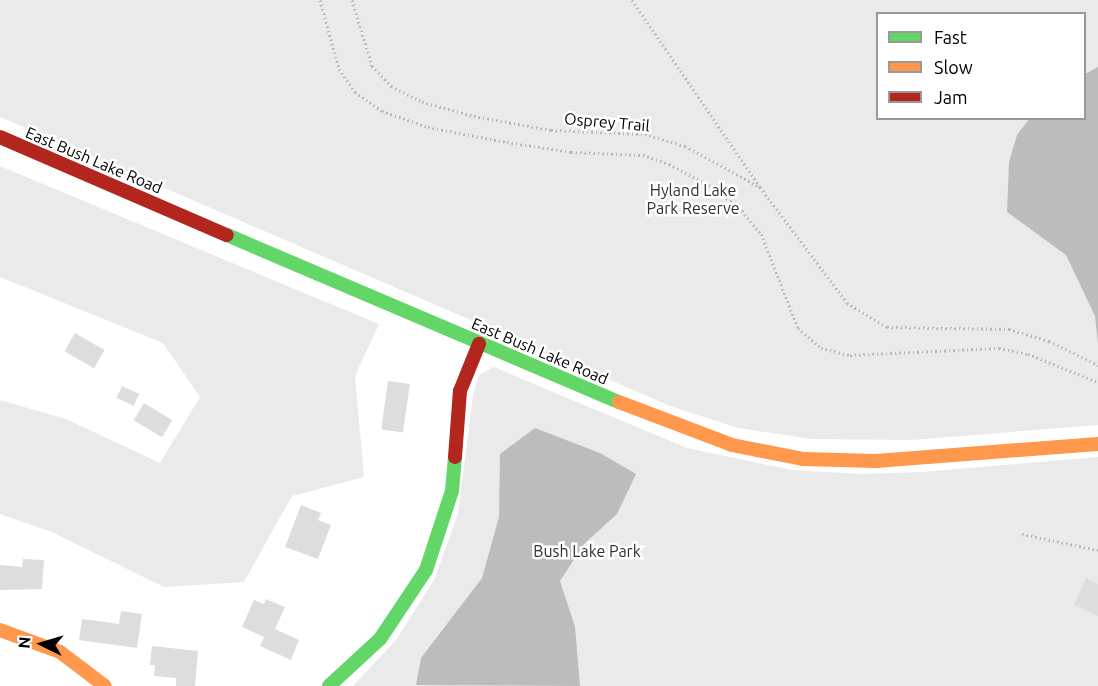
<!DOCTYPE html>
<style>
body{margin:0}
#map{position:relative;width:1098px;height:686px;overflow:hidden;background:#fff;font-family:Ubuntu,sans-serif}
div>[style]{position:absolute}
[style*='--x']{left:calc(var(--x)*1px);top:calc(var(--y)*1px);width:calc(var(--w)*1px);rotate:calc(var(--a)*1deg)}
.green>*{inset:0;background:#eaeaea}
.water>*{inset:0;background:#bcbcbc}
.building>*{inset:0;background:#ddd;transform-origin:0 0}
.path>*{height:3px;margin-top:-1.5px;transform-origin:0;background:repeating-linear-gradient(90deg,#b8b8b8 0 1.5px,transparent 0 4.5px)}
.fast>*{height:14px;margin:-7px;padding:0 7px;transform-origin:7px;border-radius:7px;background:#63d668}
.slow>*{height:14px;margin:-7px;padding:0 7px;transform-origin:7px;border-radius:7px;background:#ff974d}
.jam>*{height:14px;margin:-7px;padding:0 7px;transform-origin:7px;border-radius:7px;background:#b3261e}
span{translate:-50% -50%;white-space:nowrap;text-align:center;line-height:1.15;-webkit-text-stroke:5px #fff;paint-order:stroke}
.street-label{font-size:16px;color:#000}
.park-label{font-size:16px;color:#303030}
.legend{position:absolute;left:876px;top:12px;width:210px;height:108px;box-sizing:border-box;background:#fff;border:2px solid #999;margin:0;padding:8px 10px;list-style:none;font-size:18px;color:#000}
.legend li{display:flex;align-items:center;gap:12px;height:30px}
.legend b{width:30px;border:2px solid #999}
.north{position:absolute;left:12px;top:614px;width:60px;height:60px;-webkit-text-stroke:4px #fff;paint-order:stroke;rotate:275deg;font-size:16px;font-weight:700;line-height:24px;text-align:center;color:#000}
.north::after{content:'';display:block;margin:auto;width:21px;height:27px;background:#000;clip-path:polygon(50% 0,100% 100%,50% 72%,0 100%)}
</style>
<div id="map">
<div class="green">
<i style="clip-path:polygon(evenodd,0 0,1098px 0,1098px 425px,912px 440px,811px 439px,738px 428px,670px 406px,0 117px,0 0,878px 14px,1084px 14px,1084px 118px,878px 118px,878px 14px)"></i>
<i style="clip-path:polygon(0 166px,379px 324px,355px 376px,364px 477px,292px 496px,244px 582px,164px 587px,52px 532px,0 514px,0 400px,66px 419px,160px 463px,200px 397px,163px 343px,0 277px)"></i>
<i style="clip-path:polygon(494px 367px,687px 448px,792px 470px,861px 474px,922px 472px,1098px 457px,1098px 686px,353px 686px,396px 640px,434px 580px,458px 514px,473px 395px,479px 375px)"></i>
</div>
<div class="water">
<i style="clip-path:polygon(1098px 67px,1098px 344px,1095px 316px,1066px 255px,1007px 212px,1009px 162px,1017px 135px,1029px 119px,1084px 118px,1085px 74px)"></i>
<i style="clip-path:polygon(535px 428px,600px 453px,636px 474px,617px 514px,584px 544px,560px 581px,575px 627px,580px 686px,416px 685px,421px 658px,482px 578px,499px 517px,500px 454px)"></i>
</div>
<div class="building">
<i style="left:75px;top:333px;width:34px;height:21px;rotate:30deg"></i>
<i style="left:388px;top:381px;width:22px;height:49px;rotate:8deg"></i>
<i style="left:122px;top:386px;width:19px;height:13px;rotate:25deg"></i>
<i style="left:144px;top:403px;width:33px;height:20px;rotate:31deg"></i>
<i style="clip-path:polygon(301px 505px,321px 513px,318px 520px,331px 525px,318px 559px,285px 547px)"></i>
<i style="clip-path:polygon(23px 559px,44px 560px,42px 589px,0 590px,0 565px,22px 567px)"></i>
<i style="clip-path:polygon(1086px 578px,1098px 584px,1098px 616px,1074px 605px)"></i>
<i style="clip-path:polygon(266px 599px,285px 607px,275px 629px,299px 640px,291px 660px,260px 646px,264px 637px,242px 627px,254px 600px,264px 604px)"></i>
<i style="clip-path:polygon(121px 611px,142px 614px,137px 648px,79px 640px,82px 619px,119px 624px)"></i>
<i style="clip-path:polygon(152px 646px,198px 651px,195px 686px,176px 686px,176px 678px,154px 676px,155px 665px,150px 665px)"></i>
</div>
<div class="path">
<i style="--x:320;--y:0;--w:72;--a:74.6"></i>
<i style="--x:339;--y:69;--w:28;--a:55"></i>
<i style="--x:355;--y:92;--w:33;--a:35"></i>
<i style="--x:382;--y:111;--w:49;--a:19.2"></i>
<i style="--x:428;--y:127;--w:80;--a:10.8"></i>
<i style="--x:507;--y:142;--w:65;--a:8.9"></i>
<i style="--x:571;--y:152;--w:72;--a:2.4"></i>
<i style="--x:643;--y:155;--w:28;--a:19"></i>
<i style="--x:669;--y:164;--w:49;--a:28.1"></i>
<i style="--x:712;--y:187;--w:34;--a:37"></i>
<i style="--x:739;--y:207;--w:35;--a:51"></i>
<i style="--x:761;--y:234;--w:101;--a:68.5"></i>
<i style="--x:798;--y:328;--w:30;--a:41"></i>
<i style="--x:821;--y:348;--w:30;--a:14"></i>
<i style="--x:850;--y:355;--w:149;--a:-2.7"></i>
<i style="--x:999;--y:348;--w:30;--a:12"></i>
<i style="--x:1028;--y:354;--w:75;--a:21.8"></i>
<i style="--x:352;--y:0;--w:69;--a:73.1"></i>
<i style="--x:372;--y:66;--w:28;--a:46"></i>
<i style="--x:391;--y:86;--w:35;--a:27"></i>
<i style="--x:422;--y:102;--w:54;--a:15.1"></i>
<i style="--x:474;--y:116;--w:78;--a:10.3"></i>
<i style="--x:551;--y:130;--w:94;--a:2.4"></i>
<i style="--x:645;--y:134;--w:42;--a:16.7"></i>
<i style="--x:685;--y:146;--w:83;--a:28.7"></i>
<i style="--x:632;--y:0;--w:227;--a:55.6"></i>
<i style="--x:760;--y:187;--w:145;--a:53.1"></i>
<i style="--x:847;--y:303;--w:47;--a:31"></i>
<i style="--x:887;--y:327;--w:122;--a:0.9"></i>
<i style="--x:1009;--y:329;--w:42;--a:16.7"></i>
<i style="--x:1049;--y:341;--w:55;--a:26.1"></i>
<i style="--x:1022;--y:534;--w:78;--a:11.9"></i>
</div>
<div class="fast">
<i style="--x:227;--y:235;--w:426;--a:23.1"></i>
<i style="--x:329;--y:686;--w:69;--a:-42.7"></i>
<i style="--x:380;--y:639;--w:83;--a:-56.3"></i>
<i style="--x:426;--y:570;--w:83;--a:-71.8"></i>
<i style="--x:452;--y:491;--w:34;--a:-85"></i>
</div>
<div class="slow">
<i style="--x:619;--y:402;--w:121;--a:20.8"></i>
<i style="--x:732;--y:445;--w:72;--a:11.2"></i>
<i style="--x:803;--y:459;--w:73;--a:1.6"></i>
<i style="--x:876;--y:461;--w:223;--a:-4.4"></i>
<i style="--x:0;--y:630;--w:64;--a:20.1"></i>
<i style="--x:60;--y:652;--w:56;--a:37.1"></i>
</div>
<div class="jam">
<i style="--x:0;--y:137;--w:247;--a:23.4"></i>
<i style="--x:455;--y:457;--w:66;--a:-85.7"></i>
<i style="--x:460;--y:391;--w:51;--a:-68"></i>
</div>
<div class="street-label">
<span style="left:607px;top:122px;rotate:5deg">Osprey Trail</span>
<span style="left:94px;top:160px;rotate:23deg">East Bush Lake Road</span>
<span style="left:540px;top:351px;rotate:23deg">East Bush Lake Road</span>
</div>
<div class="park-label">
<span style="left:693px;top:199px">Hyland Lake<br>Park Reserve</span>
<span style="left:587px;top:551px">Bush Lake Park</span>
</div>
<ul class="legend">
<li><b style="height:8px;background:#63d668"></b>Fast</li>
<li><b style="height:8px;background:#ff974d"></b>Slow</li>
<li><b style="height:8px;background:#b3261e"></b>Jam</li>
</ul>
<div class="north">N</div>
</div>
